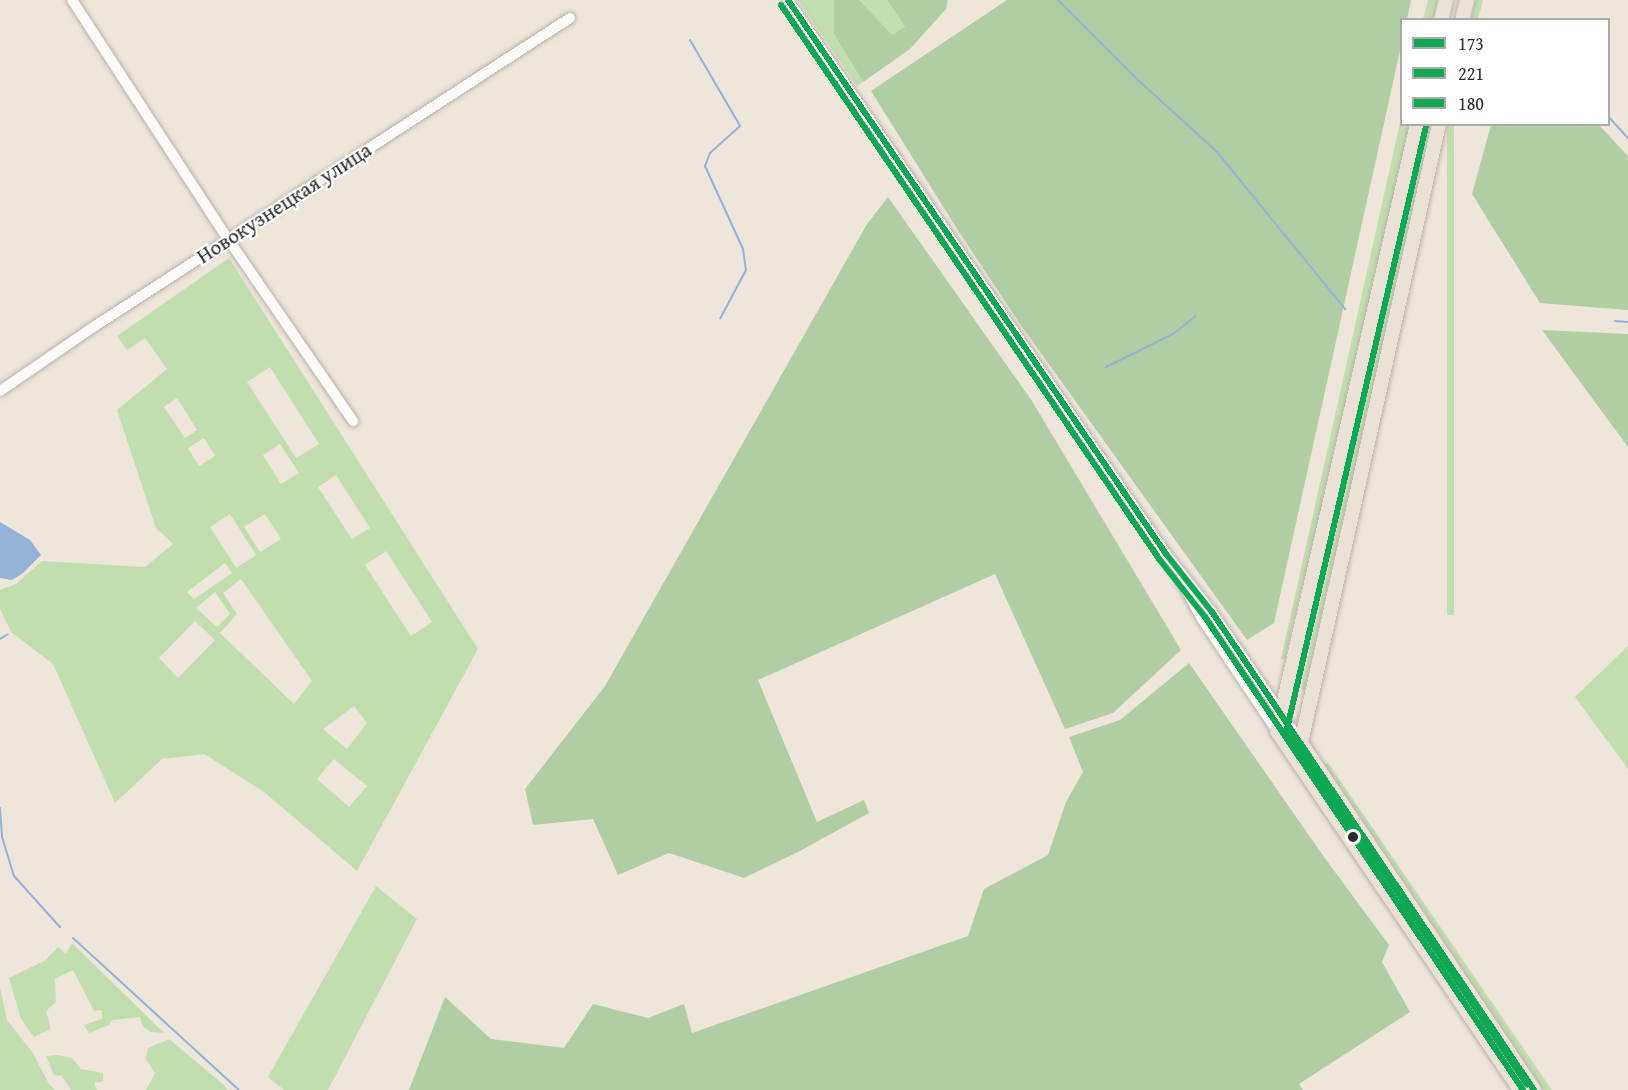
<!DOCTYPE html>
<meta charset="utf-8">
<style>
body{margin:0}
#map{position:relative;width:1628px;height:1090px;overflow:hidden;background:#efe6db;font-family:"Gentium Book Plus",serif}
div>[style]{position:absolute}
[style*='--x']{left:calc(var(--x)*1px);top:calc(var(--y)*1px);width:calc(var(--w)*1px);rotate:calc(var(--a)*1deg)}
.green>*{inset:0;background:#c3deae;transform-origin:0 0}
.forest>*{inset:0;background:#b1cda3}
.water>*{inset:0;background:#95b3d8}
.stream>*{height:2px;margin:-1px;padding:0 1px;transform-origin:1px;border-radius:1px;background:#95b3d8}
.roads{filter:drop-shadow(0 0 2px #b8b2ac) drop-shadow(0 0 2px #b8b2ac)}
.minor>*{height:10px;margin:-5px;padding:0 5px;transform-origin:5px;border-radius:5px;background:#fdfbfa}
.major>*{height:14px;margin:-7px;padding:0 7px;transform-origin:7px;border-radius:7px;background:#eae2d6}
.bus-1>*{height:6px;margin:-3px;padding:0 3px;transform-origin:3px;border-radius:3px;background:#10a855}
.bus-2>*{height:6px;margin:-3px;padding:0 3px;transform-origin:3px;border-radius:3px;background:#10a855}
.bus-3>*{height:6px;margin:-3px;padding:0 3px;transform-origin:3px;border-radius:3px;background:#10a855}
.dots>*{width:16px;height:16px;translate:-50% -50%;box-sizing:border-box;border:3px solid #fff;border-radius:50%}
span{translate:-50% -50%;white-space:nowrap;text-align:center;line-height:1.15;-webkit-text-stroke:4.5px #fff;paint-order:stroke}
.street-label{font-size:21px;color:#2b2b2b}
.legend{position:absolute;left:1400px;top:18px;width:210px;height:108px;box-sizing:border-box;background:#fff;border:2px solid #aaa;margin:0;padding:8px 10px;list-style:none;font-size:18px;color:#2b2b2b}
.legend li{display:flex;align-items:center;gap:12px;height:30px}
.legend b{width:30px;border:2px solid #aaa}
</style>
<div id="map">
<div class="green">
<i style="clip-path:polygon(798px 0,834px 0,834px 34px,863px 82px,857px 86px)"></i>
<i style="clip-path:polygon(859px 0,887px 0,905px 27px,892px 36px)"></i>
<i style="clip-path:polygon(1428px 0,1438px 0,1434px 19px,1423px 19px)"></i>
<i style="clip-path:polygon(1475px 0,1483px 0,1478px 19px,1471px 19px)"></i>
<i style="clip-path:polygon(1401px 118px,1402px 124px,1411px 125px,1311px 566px,1299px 599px,1285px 660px,1281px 659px)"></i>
<i style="clip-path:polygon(1427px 125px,1433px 125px,1304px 693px,1301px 687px)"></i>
<i style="left:1447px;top:125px;width:7px;height:490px"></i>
<i style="clip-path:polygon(evenodd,229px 258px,478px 649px,357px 871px,264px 792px,204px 754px,162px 759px,115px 803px,53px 664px,11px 632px,0 609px,0 590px,16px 584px,42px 561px,145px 567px,173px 544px,156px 528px,117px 410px,167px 369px,145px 338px,127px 350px,117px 336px,229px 258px,270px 367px,319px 444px,296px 458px,247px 382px,270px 367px,229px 258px,177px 398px,197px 430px,185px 438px,164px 407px,177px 398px,229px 258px,204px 438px,215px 456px,199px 466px,188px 448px,204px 438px,229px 258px,280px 444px,299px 473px,281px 484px,263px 455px,280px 444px,229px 258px,336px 475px,370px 528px,352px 539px,318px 487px,336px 475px,229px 258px,230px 514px,256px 555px,236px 568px,210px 527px,230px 514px,229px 258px,265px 514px,281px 539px,260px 552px,244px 527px,265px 514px,229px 258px,386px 551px,432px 622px,411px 636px,365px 565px,386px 551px,229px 258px,225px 563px,232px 573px,194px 599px,187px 592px,225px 563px,229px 258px,241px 579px,312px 681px,294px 704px,220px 633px,237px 614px,223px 593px,241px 579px,229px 258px,215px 592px,230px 614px,217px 627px,196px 608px,215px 592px,229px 258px,195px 621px,215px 640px,178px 678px,159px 658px,195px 621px,229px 258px,354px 706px,367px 723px,347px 749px,323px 729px,354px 706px,229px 258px,334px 759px,367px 786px,349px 807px,317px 779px,334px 759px)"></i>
<i style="clip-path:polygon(1628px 646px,1628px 769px,1575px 697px)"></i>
<i style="clip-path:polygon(1328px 763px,1552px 1090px,1543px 1090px,1324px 765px)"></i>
<i style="clip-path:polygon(376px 886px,417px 919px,328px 1090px,284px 1090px,268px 1077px)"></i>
<i style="clip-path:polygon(72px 943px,164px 1033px,151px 1032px,143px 1027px,140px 1017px,112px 1020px,109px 1025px,89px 1033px,84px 1025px,102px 1019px,102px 1010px,94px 1011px,73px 970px,55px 979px,56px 1002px,46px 1011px,51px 1029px,34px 1037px,21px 1019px,9px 978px,44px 961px,58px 947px,66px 954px)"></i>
<i style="clip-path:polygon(0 988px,7px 1020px,33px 1053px,49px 1084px,55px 1090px,0 1090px)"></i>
<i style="clip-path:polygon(169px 1039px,225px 1086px,227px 1090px,146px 1090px,155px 1073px,146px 1059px,148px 1048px)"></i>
<i style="clip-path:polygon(57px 1055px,72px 1058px,81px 1069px,103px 1073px,103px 1081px,94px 1083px,97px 1090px,71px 1090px,62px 1076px,54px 1075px,46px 1056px)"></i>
</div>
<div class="forest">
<i style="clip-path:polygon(834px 0,859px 0,892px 35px,905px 27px,887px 0,948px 0,946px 9px,910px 49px,863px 82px,834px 34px)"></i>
<i style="clip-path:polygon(1007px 0,1411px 0,1407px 19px,1402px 20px,1401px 46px,1274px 623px,1247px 640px,1020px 324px,959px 232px,871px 91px)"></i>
<i style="clip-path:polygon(1491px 125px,1599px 125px,1628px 156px,1628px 310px,1540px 303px,1472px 194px)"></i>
<i style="clip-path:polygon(888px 197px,1032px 401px,1181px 650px,1113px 713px,1065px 729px,995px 574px,758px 680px,817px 822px,864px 800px,869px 813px,798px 852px,744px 878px,669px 853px,618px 875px,593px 819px,533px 825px,525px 789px,605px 686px,867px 224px)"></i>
<i style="clip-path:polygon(1542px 330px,1628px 334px,1628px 447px)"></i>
<i style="clip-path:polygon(1189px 663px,1324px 857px,1389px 945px,1382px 962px,1410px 1012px,1299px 1084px,1303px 1090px,409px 1090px,445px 997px,491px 1039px,564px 1048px,593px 1004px,648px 1018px,684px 1004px,692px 1033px,968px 936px,984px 889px,1048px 855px,1066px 802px,1083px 772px,1069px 737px,1120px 720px)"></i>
</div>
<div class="water">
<i style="clip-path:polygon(0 522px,30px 540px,41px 555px,23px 573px,12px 580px,0 578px)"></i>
</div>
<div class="stream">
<i style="--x:1058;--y:0;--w:113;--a:45"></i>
<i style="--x:1138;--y:80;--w:107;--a:42.3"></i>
<i style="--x:1217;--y:152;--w:203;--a:50.8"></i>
<i style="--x:690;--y:40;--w:99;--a:59.8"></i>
<i style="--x:740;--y:126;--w:40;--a:138"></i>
<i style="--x:710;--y:153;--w:14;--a:111"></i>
<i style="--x:705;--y:166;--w:91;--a:65.4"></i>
<i style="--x:743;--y:249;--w:21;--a:82"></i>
<i style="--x:746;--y:270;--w:55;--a:118"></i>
<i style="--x:1608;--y:116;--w:30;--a:48"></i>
<i style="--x:1615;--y:321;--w:13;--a:4"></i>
<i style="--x:1106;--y:367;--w:75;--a:-26.2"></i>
<i style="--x:1173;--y:334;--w:29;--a:-38"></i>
<i style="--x:0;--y:639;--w:9;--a:-32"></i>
<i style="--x:0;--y:808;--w:29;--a:86"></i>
<i style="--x:2;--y:837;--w:41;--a:72.9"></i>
<i style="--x:14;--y:876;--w:69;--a:48"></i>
<i style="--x:73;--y:938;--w:225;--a:42.5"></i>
</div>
<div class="roads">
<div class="minor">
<i style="--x:72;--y:0;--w:285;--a:56.9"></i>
<i style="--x:228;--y:239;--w:221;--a:55.5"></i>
<i style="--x:788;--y:0;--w:671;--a:55.69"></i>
<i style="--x:1166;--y:554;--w:74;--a:51.6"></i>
<i style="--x:1212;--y:612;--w:158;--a:55.8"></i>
<i style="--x:1301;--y:743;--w:14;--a:176"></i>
<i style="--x:0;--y:391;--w:115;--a:-34.4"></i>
<i style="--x:95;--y:326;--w:566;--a:-32.96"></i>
<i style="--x:1181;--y:581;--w:43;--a:61.1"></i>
<i style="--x:1202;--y:619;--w:135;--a:56.2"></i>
</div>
<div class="major">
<i style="--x:1441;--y:20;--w:21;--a:-76"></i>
<i style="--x:1462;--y:20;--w:21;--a:-76"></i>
<i style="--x:1417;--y:124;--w:623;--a:102.99"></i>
<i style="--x:1277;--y:731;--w:434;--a:55.9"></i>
<i style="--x:1439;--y:124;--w:634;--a:102.57"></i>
<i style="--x:1301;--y:743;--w:418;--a:56.1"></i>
</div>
</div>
<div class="bus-1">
<i style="--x:788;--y:0;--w:671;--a:55.69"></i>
<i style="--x:1166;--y:554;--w:74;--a:51.6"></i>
<i style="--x:1212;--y:612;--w:576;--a:56.03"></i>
</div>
<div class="bus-2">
<i style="--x:781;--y:5;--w:671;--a:55.69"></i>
<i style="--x:1159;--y:559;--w:74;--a:51.6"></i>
<i style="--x:1205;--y:617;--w:570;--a:56.09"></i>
</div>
<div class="bus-3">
<i style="--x:1426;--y:126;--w:619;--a:102.98"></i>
<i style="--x:1287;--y:729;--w:429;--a:56"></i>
</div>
<div class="dots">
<i style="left:1353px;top:837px;background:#2b2b2b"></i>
</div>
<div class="street-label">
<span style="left:284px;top:203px;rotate:-33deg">Новокузнецкая улица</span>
</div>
<ul class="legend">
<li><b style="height:8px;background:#10a855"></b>173</li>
<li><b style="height:8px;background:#10a855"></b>221</li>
<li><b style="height:8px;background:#10a855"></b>180</li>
</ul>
</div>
